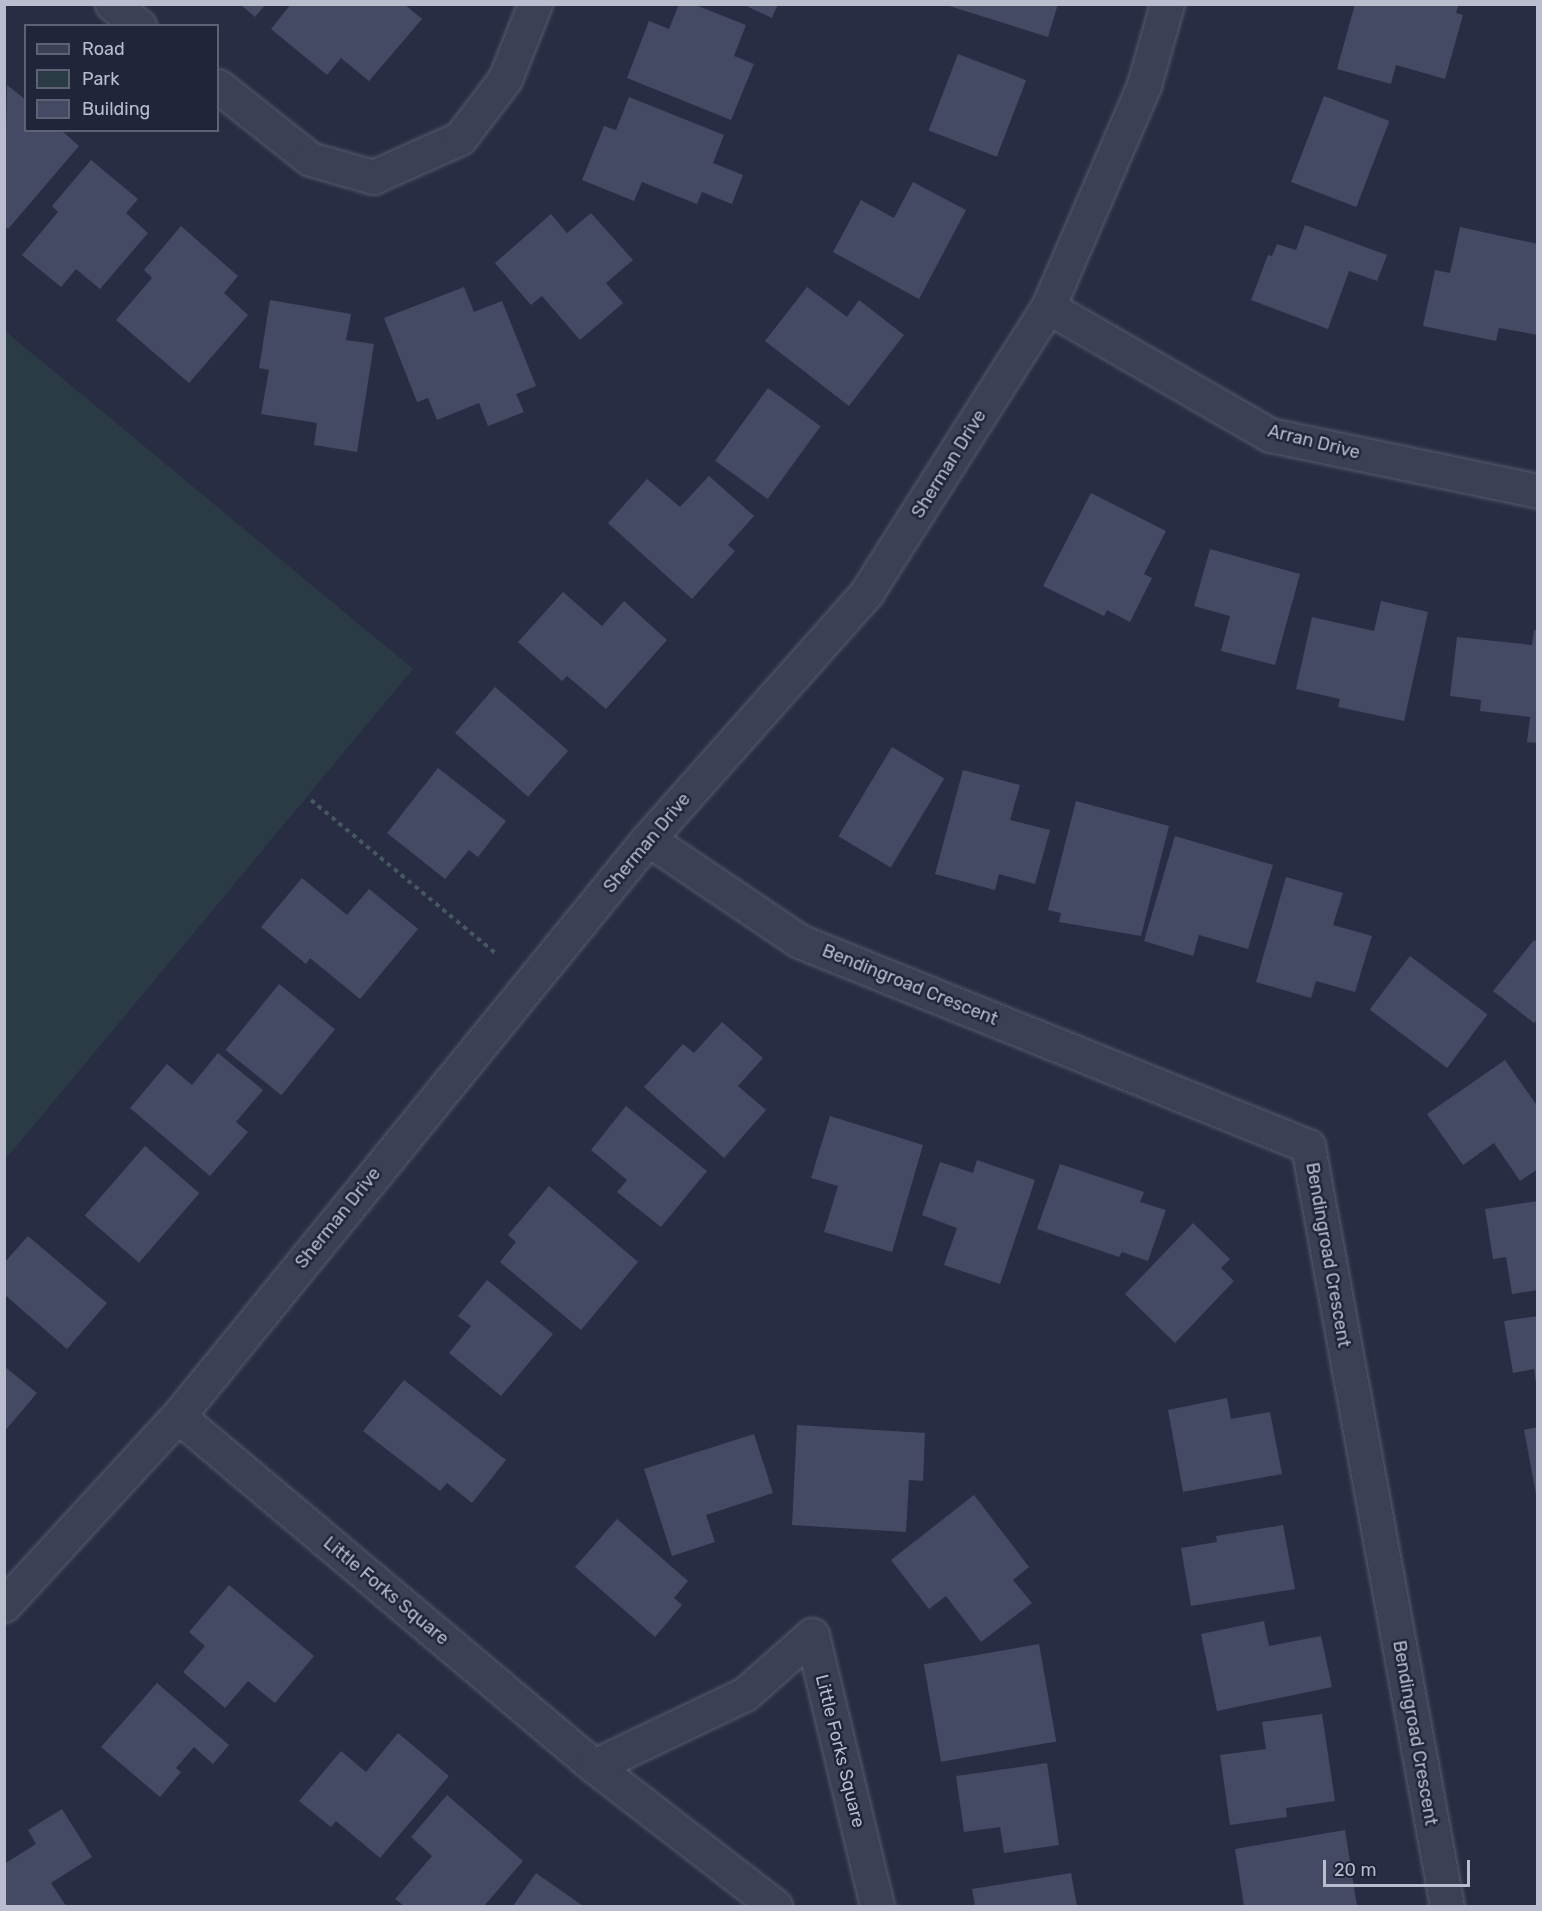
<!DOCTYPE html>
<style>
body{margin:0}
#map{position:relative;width:1542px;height:1911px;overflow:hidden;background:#282d44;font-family:Rubik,sans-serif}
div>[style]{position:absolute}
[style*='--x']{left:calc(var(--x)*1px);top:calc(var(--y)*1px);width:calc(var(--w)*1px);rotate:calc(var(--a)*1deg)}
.green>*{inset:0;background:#2a3b45}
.building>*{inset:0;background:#444a64;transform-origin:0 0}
.path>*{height:4px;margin-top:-2px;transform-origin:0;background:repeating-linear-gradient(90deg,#45575f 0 4.5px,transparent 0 9px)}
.roads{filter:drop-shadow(0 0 2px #585b6e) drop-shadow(0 0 2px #585b6e)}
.minor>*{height:33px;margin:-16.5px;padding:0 16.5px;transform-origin:16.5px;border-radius:16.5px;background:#3c4054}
span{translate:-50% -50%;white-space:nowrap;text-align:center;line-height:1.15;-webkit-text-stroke:5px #212539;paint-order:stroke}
.street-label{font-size:18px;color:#babdcd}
.frame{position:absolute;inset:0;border:6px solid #babdcd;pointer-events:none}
.legend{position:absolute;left:24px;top:24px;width:195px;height:108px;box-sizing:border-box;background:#212539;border:2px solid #5e6274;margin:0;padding:8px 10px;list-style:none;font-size:18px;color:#babdcd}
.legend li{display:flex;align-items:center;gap:12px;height:30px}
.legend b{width:30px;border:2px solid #5e6274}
.scale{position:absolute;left:1323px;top:1860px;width:147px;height:27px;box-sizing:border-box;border:3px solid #babdcd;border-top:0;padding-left:8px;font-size:18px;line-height:21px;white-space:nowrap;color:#babdcd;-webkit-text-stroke:4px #212539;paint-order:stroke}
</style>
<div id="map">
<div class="green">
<i style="clip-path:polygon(4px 330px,413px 669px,5px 1160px,4px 1160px)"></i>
</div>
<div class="building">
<i style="clip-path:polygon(240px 4px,266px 4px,255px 17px)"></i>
<i style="clip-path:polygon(291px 4px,404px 4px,422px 19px,369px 81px,341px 58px,327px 75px,271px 29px)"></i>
<i style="clip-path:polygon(679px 4px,693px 4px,746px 25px,734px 56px,754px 64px,731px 120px,627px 78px,649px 21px,669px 29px)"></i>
<i style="clip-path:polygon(742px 4px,778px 4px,772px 18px)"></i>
<i style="clip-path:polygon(943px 4px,1058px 4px,1048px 37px)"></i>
<i style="clip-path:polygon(1355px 4px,1459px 4px,1456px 13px,1463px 15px,1445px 79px,1396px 65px,1391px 84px,1337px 69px)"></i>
<i style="left:958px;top:54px;width:73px;height:82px;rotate:21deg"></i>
<i style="clip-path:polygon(7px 85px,26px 100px,26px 130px,61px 130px,79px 146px,8px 229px,4px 226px)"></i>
<i style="left:1324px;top:96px;width:70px;height:92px;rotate:21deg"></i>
<i style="clip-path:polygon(629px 97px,724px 135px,713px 163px,743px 175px,732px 204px,702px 192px,697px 204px,642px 182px,634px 201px,582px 180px,604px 126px,616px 130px)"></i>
<i style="clip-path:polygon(91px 160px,138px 199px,126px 213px,148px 233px,100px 289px,76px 269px,61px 287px,22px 255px,58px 212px,52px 206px)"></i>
<i style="clip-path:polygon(913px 182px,966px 210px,919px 299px,833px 252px,861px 200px,894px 218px)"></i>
<i style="clip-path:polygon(591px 213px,633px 260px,606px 283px,623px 303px,580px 340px,542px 296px,531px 305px,495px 263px,551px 214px,567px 233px)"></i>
<i style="clip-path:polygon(1305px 225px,1387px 255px,1377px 281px,1349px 271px,1328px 329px,1251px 300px,1268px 255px,1272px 256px,1277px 244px,1296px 250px)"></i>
<i style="clip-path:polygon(181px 226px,238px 276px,224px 293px,248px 315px,189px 383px,116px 320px,152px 278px,144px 270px)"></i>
<i style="clip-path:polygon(1460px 227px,1538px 244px,1538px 335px,1499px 328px,1496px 341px,1423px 326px,1435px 270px,1450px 273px)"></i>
<i style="clip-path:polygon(464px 287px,474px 312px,502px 301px,536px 386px,516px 394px,524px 412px,488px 426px,479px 403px,437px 420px,428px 398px,417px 402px,384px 318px)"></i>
<i style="clip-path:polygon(807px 287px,847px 317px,859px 300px,904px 335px,849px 406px,765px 341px)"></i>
<i style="clip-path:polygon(270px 300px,351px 314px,346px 340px,374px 344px,357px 452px,314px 445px,317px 423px,261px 414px,269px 370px,259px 368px)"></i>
<i style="left:768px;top:388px;width:65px;height:90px;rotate:36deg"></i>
<i style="clip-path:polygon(709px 476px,754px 516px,728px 545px,735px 551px,692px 599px,608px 523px,647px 479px,680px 507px)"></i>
<i style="clip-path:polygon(1091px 493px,1166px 531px,1144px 574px,1152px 578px,1130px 622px,1107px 610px,1104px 616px,1043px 586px)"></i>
<i style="clip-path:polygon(1210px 549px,1300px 574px,1275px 665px,1221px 651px,1230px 616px,1194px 606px)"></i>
<i style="clip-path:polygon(563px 592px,602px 626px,624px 601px,667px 640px,606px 709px,567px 676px,562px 681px,518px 642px)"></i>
<i style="clip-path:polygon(1381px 601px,1428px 612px,1404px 721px,1338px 707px,1340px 699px,1296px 689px,1312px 617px,1374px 631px)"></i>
<i style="clip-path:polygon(1534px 630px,1538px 631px,1538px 743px,1527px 742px,1530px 717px,1480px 711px,1481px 700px,1450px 696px,1457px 637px,1532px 645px)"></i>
<i style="left:495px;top:687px;width:97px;height:61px;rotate:41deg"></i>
<i style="left:892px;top:747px;width:61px;height:104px;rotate:31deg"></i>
<i style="clip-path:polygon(438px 768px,506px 821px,478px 857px,469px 850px,445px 879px,387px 833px)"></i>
<i style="clip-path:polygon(963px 770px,1020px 785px,1010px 820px,1050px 830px,1035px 884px,999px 874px,995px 890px,935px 874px)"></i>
<i style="clip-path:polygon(1076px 801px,1169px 826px,1141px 936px,1059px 922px,1061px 913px,1048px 910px)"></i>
<i style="clip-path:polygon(1175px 836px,1273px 865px,1248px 949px,1199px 935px,1193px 956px,1144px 941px)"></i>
<i style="clip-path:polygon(1286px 877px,1343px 893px,1333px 925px,1372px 936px,1355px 992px,1316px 981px,1311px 998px,1256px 982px)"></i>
<i style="clip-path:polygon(302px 878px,347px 915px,369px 889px,418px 929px,360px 999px,310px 958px,306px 964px,261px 927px)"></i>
<i style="clip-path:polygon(1534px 940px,1538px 943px,1538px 1019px,1534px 1023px,1493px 991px)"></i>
<i style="left:1410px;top:956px;width:97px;height:67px;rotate:37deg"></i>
<i style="left:279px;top:984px;width:72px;height:85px;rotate:39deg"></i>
<i style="clip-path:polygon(722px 1022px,763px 1058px,738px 1086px,766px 1110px,724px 1158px,644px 1087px,683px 1044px,694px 1053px)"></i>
<i style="clip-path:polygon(218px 1053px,263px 1090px,236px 1122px,248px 1132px,210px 1176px,130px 1108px,167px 1064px,192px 1085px)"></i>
<i style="clip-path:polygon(1505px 1060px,1538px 1107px,1538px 1169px,1520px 1181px,1494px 1143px,1463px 1165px,1427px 1114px)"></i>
<i style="clip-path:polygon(626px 1106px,707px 1171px,661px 1227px,617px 1192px,627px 1180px,591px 1150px)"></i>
<i style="clip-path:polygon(830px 1116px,923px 1145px,892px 1252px,824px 1232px,838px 1186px,811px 1178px)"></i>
<i style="left:145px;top:1146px;width:72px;height:92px;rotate:41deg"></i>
<i style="clip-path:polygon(977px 1160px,1035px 1180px,1000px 1284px,944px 1265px,957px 1228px,922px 1215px,940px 1162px,973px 1173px)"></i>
<i style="clip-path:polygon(1060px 1164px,1144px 1192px,1140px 1202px,1166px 1210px,1148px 1261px,1122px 1252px,1119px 1257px,1037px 1229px)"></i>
<i style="clip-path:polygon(549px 1186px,638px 1262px,581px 1330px,500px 1262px,516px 1242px,508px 1235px)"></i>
<i style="clip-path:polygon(1538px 1201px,1538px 1290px,1512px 1294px,1506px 1257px,1493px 1259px,1485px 1209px)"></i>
<i style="clip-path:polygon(1193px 1223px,1230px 1259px,1221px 1268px,1234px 1281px,1175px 1343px,1125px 1294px)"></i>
<i style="clip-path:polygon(28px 1236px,107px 1303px,67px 1349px,4px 1294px,4px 1263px)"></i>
<i style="clip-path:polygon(487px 1280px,553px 1334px,501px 1396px,449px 1353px,471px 1326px,458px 1316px)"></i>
<i style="clip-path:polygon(1538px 1316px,1538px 1383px,1536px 1383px,1534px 1369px,1513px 1373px,1504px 1321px)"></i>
<i style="clip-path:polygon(4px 1366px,37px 1393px,4px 1432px)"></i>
<i style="clip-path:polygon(404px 1380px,506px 1460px,472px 1503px,447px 1483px,440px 1491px,363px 1431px)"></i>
<i style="clip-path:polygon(1227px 1398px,1231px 1419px,1270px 1412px,1282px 1474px,1183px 1492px,1168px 1410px)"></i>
<i style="clip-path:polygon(797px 1425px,925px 1433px,923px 1481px,909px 1480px,906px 1532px,792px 1525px)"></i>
<i style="clip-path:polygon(1538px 1427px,1538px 1494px,1536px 1494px,1524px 1430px)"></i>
<i style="clip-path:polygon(754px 1434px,773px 1493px,706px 1515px,715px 1542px,672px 1556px,644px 1469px)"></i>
<i style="clip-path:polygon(974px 1495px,1029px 1567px,1013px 1580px,1032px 1603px,981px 1642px,946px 1596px,929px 1609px,891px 1560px)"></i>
<i style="clip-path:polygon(617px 1519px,688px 1581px,674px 1598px,682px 1605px,655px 1637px,575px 1567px)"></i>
<i style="clip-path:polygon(1283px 1525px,1295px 1589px,1191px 1606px,1181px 1548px,1217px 1542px,1216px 1536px)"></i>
<i style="clip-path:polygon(229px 1585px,314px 1656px,275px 1703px,248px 1681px,225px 1708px,183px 1672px,205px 1646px,189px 1632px)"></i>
<i style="clip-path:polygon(1264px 1621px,1269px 1646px,1321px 1636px,1332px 1687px,1217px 1711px,1201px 1634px)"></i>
<i style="left:1039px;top:1644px;width:99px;height:117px;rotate:80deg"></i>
<i style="clip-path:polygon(157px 1683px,229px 1745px,213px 1764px,194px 1747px,176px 1768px,181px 1772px,160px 1797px,101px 1747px)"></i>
<i style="clip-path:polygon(1322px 1714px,1335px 1801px,1286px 1808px,1287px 1817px,1230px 1825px,1220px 1755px,1266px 1749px,1262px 1722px)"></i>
<i style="clip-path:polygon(398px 1733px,449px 1776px,380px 1858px,336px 1821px,331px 1827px,299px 1801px,341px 1751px,366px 1772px)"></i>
<i style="clip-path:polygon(1047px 1763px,1059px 1845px,1004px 1853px,1000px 1827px,964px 1832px,956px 1776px)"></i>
<i style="clip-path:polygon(447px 1795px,523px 1861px,484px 1906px,404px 1906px,395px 1899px,432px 1856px,411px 1837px)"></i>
<i style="clip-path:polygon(62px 1809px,92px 1857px,51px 1883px,66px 1906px,4px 1906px,4px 1864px,36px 1844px,28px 1830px)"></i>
<i style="clip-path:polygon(1345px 1830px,1357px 1906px,1244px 1906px,1235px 1849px)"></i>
<i style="clip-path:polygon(536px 1873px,583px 1906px,513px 1906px)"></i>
<i style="clip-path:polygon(1071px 1873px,1077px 1906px,975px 1906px,972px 1889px)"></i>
</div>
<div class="path">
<i style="--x:311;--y:800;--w:243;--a:39.7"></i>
</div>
<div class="roads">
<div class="minor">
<i style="--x:112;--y:4;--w:35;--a:39"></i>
<i style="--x:218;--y:86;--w:117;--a:38.4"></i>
<i style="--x:310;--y:159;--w:66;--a:15.9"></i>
<i style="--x:373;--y:177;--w:95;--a:-24.1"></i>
<i style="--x:460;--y:138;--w:74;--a:-52.7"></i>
<i style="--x:505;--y:79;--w:81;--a:-68.2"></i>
<i style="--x:1048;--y:307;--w:256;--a:30"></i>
<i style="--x:1270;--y:435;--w:274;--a:11.8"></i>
<i style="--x:648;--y:839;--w:182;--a:34"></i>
<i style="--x:799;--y:941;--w:549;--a:21.94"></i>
<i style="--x:1308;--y:1146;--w:773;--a:79.64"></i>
<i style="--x:178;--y:1416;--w:544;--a:40.08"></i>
<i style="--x:594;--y:1766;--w:229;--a:37.7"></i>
<i style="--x:4;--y:1605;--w:257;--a:-47.4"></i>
<i style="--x:178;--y:1416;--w:744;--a:-50.84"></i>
<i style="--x:648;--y:839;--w:330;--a:-48.4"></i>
<i style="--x:867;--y:592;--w:338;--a:-57.6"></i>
<i style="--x:1048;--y:307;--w:242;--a:-66.6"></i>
<i style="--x:1144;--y:85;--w:84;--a:-74.1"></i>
<i style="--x:594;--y:1766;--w:167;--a:-25.5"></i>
<i style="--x:745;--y:1694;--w:89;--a:-41.4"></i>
<i style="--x:812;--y:1635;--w:279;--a:76.5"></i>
</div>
</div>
<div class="street-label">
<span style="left:1314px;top:442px;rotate:14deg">Arran Drive</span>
<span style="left:949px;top:464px;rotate:-58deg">Sherman Drive</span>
<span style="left:647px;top:843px;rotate:-50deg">Sherman Drive</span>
<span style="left:910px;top:985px;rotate:22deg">Bendingroad Crescent</span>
<span style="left:338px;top:1218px;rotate:-51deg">Sherman Drive</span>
<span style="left:1328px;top:1255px;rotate:80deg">Bendingroad Crescent</span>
<span style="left:386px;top:1591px;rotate:40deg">Little Forks Square</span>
<span style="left:1415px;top:1733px;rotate:80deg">Bendingroad Crescent</span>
<span style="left:840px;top:1751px;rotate:76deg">Little Forks Square</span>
</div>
<div class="frame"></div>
<ul class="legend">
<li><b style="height:8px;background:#3c4054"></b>Road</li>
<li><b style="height:16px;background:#2a3b45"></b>Park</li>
<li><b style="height:16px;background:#444a64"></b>Building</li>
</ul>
<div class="scale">20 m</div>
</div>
